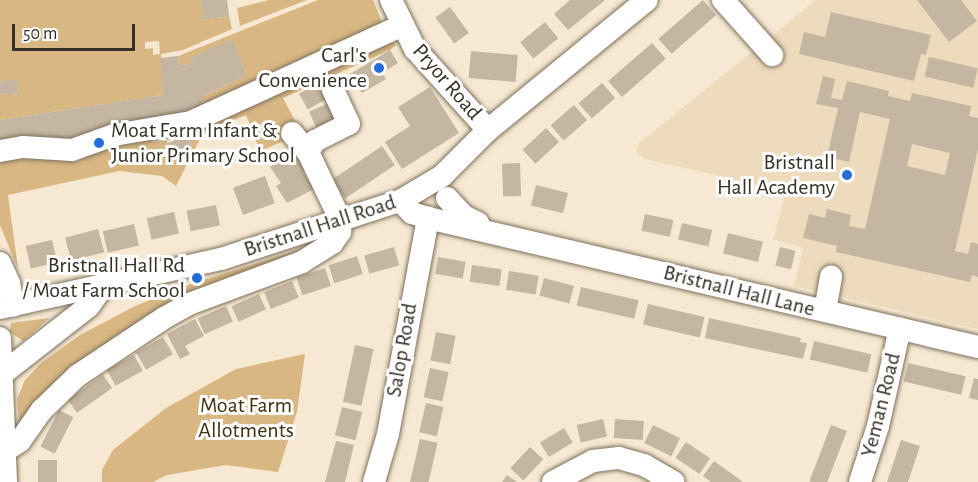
<!DOCTYPE html>
<style>
body{margin:0}
#map{position:relative;width:978px;height:482px;overflow:hidden;background:#f7e8d2;font-family:"Alegreya Sans",sans-serif}
div>[style]{position:absolute}
[style*='--x']{left:calc(var(--x)*1px);top:calc(var(--y)*1px);width:calc(var(--w)*1px);rotate:calc(var(--a)*1deg)}
.built>*{inset:0;background:#eedbbe}
.green>*{inset:0;background:#d8b783}
.building>*{inset:0;background:#c4b6a1;transform-origin:0 0}
.roads{filter:drop-shadow(0 0 2px #7e715d) drop-shadow(0 0 2px #7e715d)}
.minor>*{height:22px;margin:-11px;padding:0 11px;transform-origin:11px;border-radius:11px;background:#fff}
.dots>*{width:16px;height:16px;translate:-50% -50%;box-sizing:border-box;border:3px solid #fff;border-radius:50%}
span{translate:-50% -50%;white-space:nowrap;text-align:center;line-height:1.15;-webkit-text-stroke:6px #fff;paint-order:stroke}
.poi-label{font-size:22px;color:#353027}
.right{translate:-100% -50%;text-align:right}
.left{translate:0 -50%;text-align:left}
.street-label{font-size:22px;color:#353027}
.park-label{font-size:22px;color:#42300e}
.scale{position:absolute;left:12px;top:24px;width:123px;height:27px;box-sizing:border-box;border:3px solid #353027;border-top:0;padding-left:8px;font-size:18px;line-height:21px;white-space:nowrap;color:#353027;-webkit-text-stroke:4px #fff;paint-order:stroke}
</style>
<div id="map">
<div class="built">
<i style="clip-path:polygon(816px 0,978px 0,978px 329px,794px 286px,803px 248px,773px 239px,786px 191px,645px 159px,636px 153px,638px 144px)"></i>
</div>
<div class="green">
<i style="clip-path:polygon(evenodd,0 0,200px 0,203px 20px,229px 16px,232px 29px,183px 50px,161px 54px,163px 95px,0 120px,0 95px,19px 93px,17px 80px,0 82px,0 0,159px 41px,160px 54px,153px 55px,153px 48px,145px 49px,145px 42px,159px 41px)"></i>
<i style="clip-path:polygon(269px 0,307px 0,240px 26px,237px 8px)"></i>
<i style="clip-path:polygon(318px 0,373px 0,385px 30px,204px 112px,203px 96px,247px 75px,232px 40px,189px 59px,191px 64px,179px 65px,178px 56px)"></i>
<i style="clip-path:polygon(390px 40px,396px 45px,390px 50px,283px 98px,301px 132px,289px 139px,260px 151px,246px 115px,203px 133px,176px 186px,162px 176px,119px 171px,8px 195px,18px 268px,16px 264px,0 225px,0 158px,18px 154px,77px 162px,102px 145px,150px 136px,152px 142px,167px 141px,169px 154px,192px 151px,189px 133px)"></i>
<i style="clip-path:polygon(309px 247px,223px 285px,19px 423px,17px 399px,25px 380px,41px 363px,80px 335px,135px 306px,193px 283px)"></i>
<i style="clip-path:polygon(49px 318px,23px 341px,10px 332px,11px 323px)"></i>
<i style="clip-path:polygon(305px 354px,297px 412px,278px 472px,226px 465px,167px 475px,153px 482px,102px 482px,102px 470px,113px 450px,166px 408px,236px 369px)"></i>
</div>
<div class="building">
<i style="clip-path:polygon(200px 0,227px 0,229px 16px,203px 20px)"></i>
<i style="clip-path:polygon(570px 0,605px 0,568px 30px,554px 14px)"></i>
<i style="left:703px;top:0;width:20px;height:59px;rotate:49deg"></i>
<i style="clip-path:polygon(917px 0,961px 0,977px 21px,949px 42px)"></i>
<i style="left:450px;top:7px;width:32px;height:18px;rotate:54deg"></i>
<i style="clip-path:polygon(831px 12px,931px 35px,926px 55px,921px 54px,914px 81px,799px 54px,804px 32px,825px 37px)"></i>
<i style="left:545px;top:22px;width:21px;height:32px;rotate:51deg"></i>
<i style="clip-path:polygon(232px 39px,247px 75px,203px 96px,204px 112px,95px 129px,96px 137px,48px 145px,46px 137px,0 143px,0 120px,163px 95px,160px 58px,178px 56px,179px 65px,191px 64px,189px 59px)"></i>
<i style="left:652px;top:43px;width:21px;height:58px;rotate:49deg"></i>
<i style="clip-path:polygon(390px 50px,398px 63px,382px 73px,386px 79px,362px 93px,350px 74px)"></i>
<i style="left:471px;top:51px;width:47px;height:27px;rotate:5deg"></i>
<i style="left:929px;top:57px;width:50px;height:20px;rotate:13deg"></i>
<i style="clip-path:polygon(evenodd,823px 76px,835px 79px,831px 98px,842px 100px,847px 81px,889px 91px,888px 96px,910px 101px,912px 93px,971px 106px,969px 116px,978px 118px,978px 149px,955px 251px,968px 254px,971px 242px,978px 244px,978px 277px,972px 275px,970px 282px,836px 252px,837px 246px,803px 238px,809px 214px,825px 218px,827px 209px,851px 215px,849px 226px,865px 229px,890px 119px,860px 112px,849px 162px,827px 157px,838px 108px,816px 104px,823px 76px,912px 144px,950px 153px,945px 175px,907px 166px,912px 144px)"></i>
<i style="clip-path:polygon(17px 79px,19px 93px,0 95px,0 82px)"></i>
<i style="left:320px;top:82px;width:18px;height:24px;rotate:61deg"></i>
<i style="left:602px;top:83px;width:20px;height:31px;rotate:49deg"></i>
<i style="clip-path:polygon(430px 87px,459px 133px,402px 169px,385px 142px,410px 126px,398px 107px)"></i>
<i style="left:331px;top:102px;width:20px;height:24px;rotate:66deg"></i>
<i style="left:574px;top:105px;width:20px;height:31px;rotate:49deg"></i>
<i style="left:546px;top:128px;width:19px;height:32px;rotate:47deg"></i>
<i style="clip-path:polygon(189px 133px,192px 151px,169px 155px,167px 143px,174px 141px,173px 136px)"></i>
<i style="left:382px;top:146px;width:23px;height:60px;rotate:56deg"></i>
<i style="clip-path:polygon(300px 155px,309px 168px,303px 172px,314px 189px,287px 203px,276px 186px,281px 183px,270px 167px,285px 157px,289px 163px)"></i>
<i style="left:520px;top:163px;width:33px;height:18px;rotate:88deg"></i>
<i style="left:265px;top:176px;width:29px;height:34px;rotate:70deg"></i>
<i style="left:536px;top:185px;width:33px;height:21px;rotate:14deg"></i>
<i style="left:216px;top:205px;width:21px;height:30px;rotate:79deg"></i>
<i style="left:174px;top:212px;width:22px;height:28px;rotate:77deg"></i>
<i style="left:645px;top:214px;width:29px;height:17px;rotate:12deg"></i>
<i style="left:682px;top:223px;width:31px;height:17px;rotate:13deg"></i>
<i style="left:134px;top:224px;width:22px;height:32px;rotate:77deg"></i>
<i style="left:98px;top:229px;width:24px;height:34px;rotate:75deg"></i>
<i style="left:728px;top:233px;width:36px;height:21px;rotate:14deg"></i>
<i style="left:52px;top:240px;width:23px;height:27px;rotate:77deg"></i>
<i style="left:394px;top:247px;width:19px;height:31px;rotate:74deg"></i>
<i style="left:780px;top:247px;width:16px;height:19px;rotate:14deg"></i>
<i style="left:357px;top:256px;width:19px;height:30px;rotate:72deg"></i>
<i style="left:438px;top:257px;width:28px;height:17px;rotate:10deg"></i>
<i style="left:472px;top:265px;width:30px;height:17px;rotate:8deg"></i>
<i style="left:325px;top:268px;width:19px;height:30px;rotate:72deg"></i>
<i style="left:509px;top:271px;width:30px;height:19px;rotate:9deg"></i>
<i style="left:544px;top:278px;width:31px;height:18px;rotate:15deg"></i>
<i style="left:292px;top:281px;width:18px;height:30px;rotate:68deg"></i>
<i style="left:581px;top:287px;width:59px;height:19px;rotate:13deg"></i>
<i style="left:259px;top:294px;width:17px;height:30px;rotate:66deg"></i>
<i style="left:648px;top:304px;width:58px;height:21px;rotate:13deg"></i>
<i style="left:226px;top:306px;width:17px;height:31px;rotate:66deg"></i>
<i style="clip-path:polygon(709px 318px,801px 338px,800px 342px,807px 343px,803px 359px,705px 338px)"></i>
<i style="clip-path:polygon(195px 319px,204px 336px,185px 346px,190px 354px,180px 359px,167px 334px)"></i>
<i style="left:436px;top:332px;width:20px;height:29px;rotate:11deg"></i>
<i style="left:163px;top:337px;width:20px;height:31px;rotate:60deg"></i>
<i style="left:814px;top:341px;width:59px;height:19px;rotate:13deg"></i>
<i style="left:355px;top:345px;width:19px;height:58px;rotate:12deg"></i>
<i style="left:134px;top:355px;width:18px;height:31px;rotate:61deg"></i>
<i style="left:908px;top:363px;width:59px;height:19px;rotate:13deg"></i>
<i style="left:430px;top:368px;width:19px;height:30px;rotate:12deg"></i>
<i style="left:103px;top:375px;width:16px;height:43px;rotate:55deg"></i>
<i style="clip-path:polygon(974px 378px,978px 379px,978px 400px,969px 398px)"></i>
<i style="left:426px;top:403px;width:18px;height:30px;rotate:13deg"></i>
<i style="left:342px;top:407px;width:21px;height:29px;rotate:14deg"></i>
<i style="left:59px;top:410px;width:16px;height:41px;rotate:27deg"></i>
<i style="left:603px;top:419px;width:18px;height:27px;rotate:77deg"></i>
<i style="left:615px;top:419px;width:29px;height:19px;rotate:4deg"></i>
<i style="left:653px;top:425px;width:30px;height:20px;rotate:26deg"></i>
<i style="left:831px;top:425px;width:17px;height:60px;rotate:21deg"></i>
<i style="left:564px;top:428px;width:17px;height:28px;rotate:59deg"></i>
<i style="left:420px;top:439px;width:18px;height:44px;rotate:13deg"></i>
<i style="clip-path:polygon(901px 440px,920px 446px,908px 482px,887px 482px)"></i>
<i style="clip-path:polygon(336px 441px,354px 445px,345px 482px,325px 482px)"></i>
<i style="left:686px;top:442px;width:29px;height:19px;rotate:34deg"></i>
<i style="left:530px;top:447px;width:18px;height:29px;rotate:43deg"></i>
<i style="left:38px;top:460px;width:19px;height:22px"></i>
<i style="clip-path:polygon(714px 461px,743px 482px,711px 482px,703px 476px)"></i>
<i style="clip-path:polygon(507px 475px,517px 482px,502px 482px)"></i>
</div>
<div class="roads">
<div class="minor">
<i style="--x:391;--y:0;--w:55;--a:63.9"></i>
<i style="--x:415;--y:49;--w:109;--a:48"></i>
<i style="--x:723;--y:0;--w:74;--a:48.3"></i>
<i style="--x:292;--y:133;--w:25;--a:50"></i>
<i style="--x:0;--y:151;--w:23;--a:-10"></i>
<i style="--x:23;--y:147;--w:49;--a:3.5"></i>
<i style="--x:72;--y:150;--w:45;--a:-19.7"></i>
<i style="--x:114;--y:135;--w:78;--a:-9.6"></i>
<i style="--x:191;--y:122;--w:233;--a:-24.6"></i>
<i style="--x:447;--y:198;--w:25;--a:47"></i>
<i style="--x:464;--y:216;--w:16;--a:27"></i>
<i style="--x:400;--y:201;--w:17;--a:45"></i>
<i style="--x:412;--y:213;--w:17;--a:17"></i>
<i style="--x:428;--y:218;--w:565;--a:13.2"></i>
<i style="--x:0;--y:263;--w:22;--a:66"></i>
<i style="--x:9;--y:283;--w:23;--a:80"></i>
<i style="--x:0;--y:308;--w:226;--a:-12.5"></i>
<i style="--x:221;--y:259;--w:188;--a:-18"></i>
<i style="--x:400;--y:201;--w:49;--a:-30.8"></i>
<i style="--x:442;--y:176;--w:65;--a:-45"></i>
<i style="--x:488;--y:130;--w:205;--a:-39.3"></i>
<i style="--x:825;--y:311;--w:35;--a:-80"></i>
<i style="--x:0;--y:338;--w:144;--a:87.6"></i>
<i style="--x:2;--y:374;--w:110;--a:-38"></i>
<i style="--x:89;--y:306;--w:24;--a:-55"></i>
<i style="--x:0;--y:454;--w:24;--a:-33"></i>
<i style="--x:20;--y:441;--w:38;--a:-55"></i>
<i style="--x:42;--y:410;--w:49;--a:-44.2"></i>
<i style="--x:77;--y:376;--w:105;--a:-33.7"></i>
<i style="--x:164;--y:318;--w:29;--a:-29"></i>
<i style="--x:189;--y:304;--w:121;--a:-20.4"></i>
<i style="--x:302;--y:262;--w:36;--a:-32"></i>
<i style="--x:332;--y:243;--w:14;--a:-54"></i>
<i style="--x:340;--y:232;--w:11;--a:-85"></i>
<i style="--x:341;--y:221;--w:76;--a:-115.6"></i>
<i style="--x:308;--y:152;--w:13;--a:-58"></i>
<i style="--x:315;--y:141;--w:38;--a:-27"></i>
<i style="--x:349;--y:124;--w:40;--a:-115"></i>
<i style="--x:374;--y:482;--w:50;--a:-73.7"></i>
<i style="--x:388;--y:434;--w:220;--a:-79.5"></i>
<i style="--x:553;--y:482;--w:45;--a:-27.7"></i>
<i style="--x:593;--y:461;--w:26;--a:-7"></i>
<i style="--x:619;--y:458;--w:26;--a:16"></i>
<i style="--x:644;--y:465;--w:34;--a:30"></i>
<i style="--x:860;--y:482;--w:59;--a:-72.2"></i>
<i style="--x:878;--y:426;--w:100;--a:-77.3"></i>
</div>
</div>
<div class="dots">
<i style="left:379px;top:68px;background:#246dd9"></i>
<i style="left:99px;top:143px;background:#246dd9"></i>
<i style="left:847px;top:175px;background:#246dd9"></i>
<i style="left:197px;top:278px;background:#246dd9"></i>
</div>
<div class="poi-label">
<span class="right" style="left:367px;top:68px">Carl's<br>Convenience</span>
<span class="left" style="left:111px;top:143px">Moat Farm Infant &amp;<br>Junior Primary School</span>
<span class="right" style="left:835px;top:175px">Bristnall<br>Hall Academy</span>
<span class="right" style="left:185px;top:278px">Bristnall Hall Rd<br>/ Moat Farm School</span>
</div>
<div class="street-label">
<span style="left:447px;top:82px;rotate:49deg">Pryor Road</span>
<span style="left:320px;top:226px;rotate:-18deg">Bristnall Hall Road</span>
<span style="left:739px;top:291px;rotate:14deg">Bristnall Hall Lane</span>
<span style="left:402px;top:350px;rotate:-80deg">Salop Road</span>
<span style="left:881px;top:405px;rotate:-76deg">Yeman Road</span>
</div>
<div class="park-label">
<span style="left:246px;top:418px">Moat Farm<br>Allotments</span>
</div>
<div class="scale">50 m</div>
</div>
